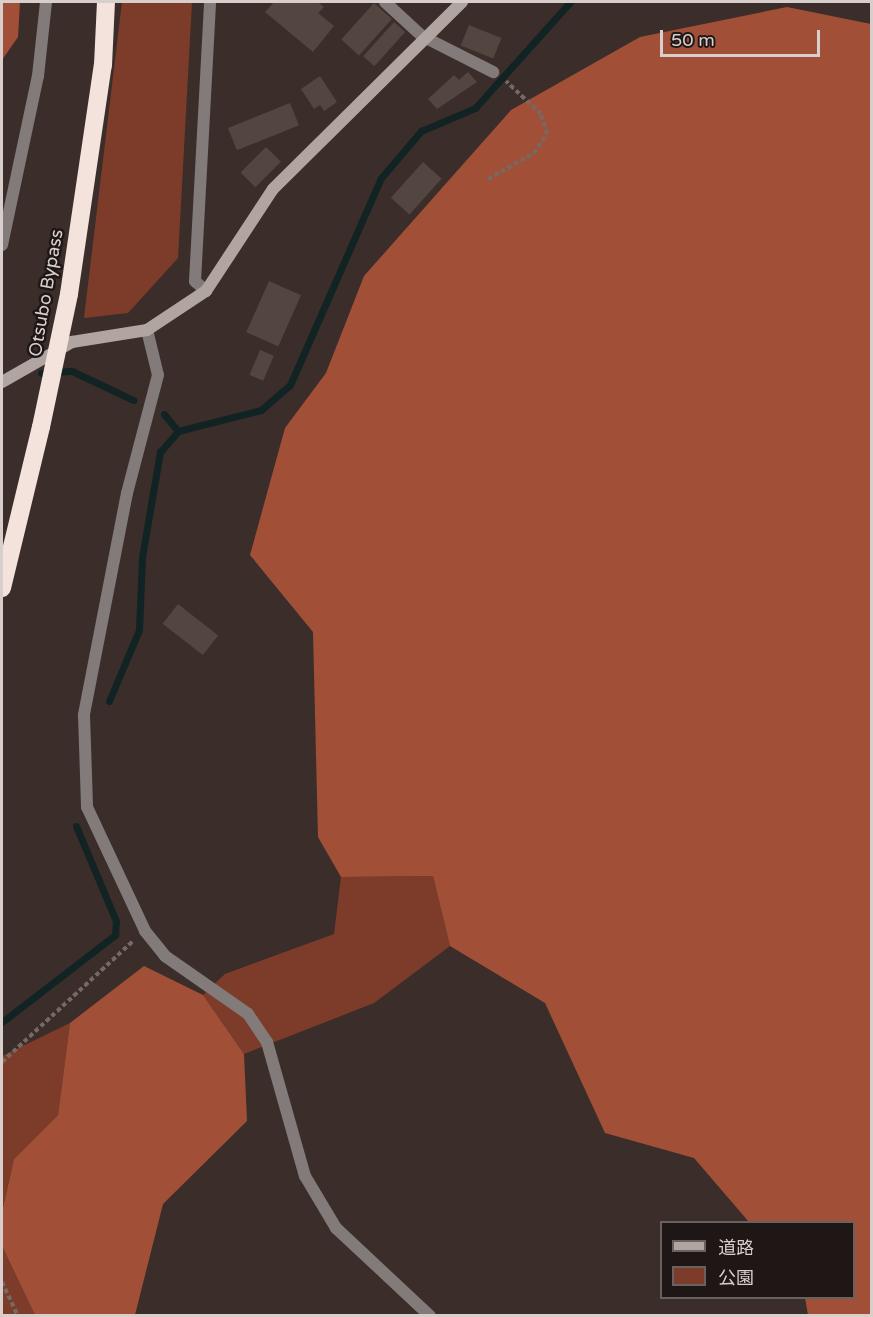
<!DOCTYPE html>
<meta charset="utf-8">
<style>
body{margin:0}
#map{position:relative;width:873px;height:1317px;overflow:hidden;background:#3b2e2a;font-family:"Varela Round","Noto Sans JP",sans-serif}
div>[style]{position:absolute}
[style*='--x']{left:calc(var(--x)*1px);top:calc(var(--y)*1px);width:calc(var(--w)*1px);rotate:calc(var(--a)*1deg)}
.green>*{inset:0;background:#7d3c2a}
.forest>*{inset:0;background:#a24f37}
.stream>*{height:7px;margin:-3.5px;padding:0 3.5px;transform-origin:3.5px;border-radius:3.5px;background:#122323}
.building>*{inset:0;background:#534540;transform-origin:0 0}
.path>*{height:4px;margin-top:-2px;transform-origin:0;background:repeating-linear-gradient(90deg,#746965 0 4.5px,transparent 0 7.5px)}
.street>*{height:12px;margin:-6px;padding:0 6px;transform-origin:6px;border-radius:6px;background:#827b79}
.secondary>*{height:12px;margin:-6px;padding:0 6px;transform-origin:6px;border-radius:6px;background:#b0a5a1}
.highway>*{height:18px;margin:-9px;padding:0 9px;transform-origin:9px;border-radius:9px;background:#f4e2dd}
.highway-bridge>*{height:18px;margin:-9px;padding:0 9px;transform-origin:9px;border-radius:9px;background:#f4e2dd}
span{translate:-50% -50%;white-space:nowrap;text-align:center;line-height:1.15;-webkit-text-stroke:5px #1e1716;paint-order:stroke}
.street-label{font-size:18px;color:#d8cfcd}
.frame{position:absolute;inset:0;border:3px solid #d8cfcd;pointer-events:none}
.legend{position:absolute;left:660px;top:1221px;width:195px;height:78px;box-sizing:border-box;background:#1e1716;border:2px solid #68615f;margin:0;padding:8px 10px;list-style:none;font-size:18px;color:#d8cfcd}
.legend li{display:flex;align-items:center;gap:12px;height:30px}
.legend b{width:30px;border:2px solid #68615f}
.scale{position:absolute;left:660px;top:30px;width:160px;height:27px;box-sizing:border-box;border:3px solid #d8cfcd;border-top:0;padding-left:8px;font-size:18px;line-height:21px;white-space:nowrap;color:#d8cfcd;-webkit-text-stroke:4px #1e1716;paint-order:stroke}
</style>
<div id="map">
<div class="green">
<i style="clip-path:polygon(122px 2px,192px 2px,178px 258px,128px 313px,84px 318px)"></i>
<i style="clip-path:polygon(433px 876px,450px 946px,374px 1003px,244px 1054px,203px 995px,225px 974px,334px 934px,341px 877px)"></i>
<i style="clip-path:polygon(70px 1023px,58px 1115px,14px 1159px,2px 1211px,2px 1056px)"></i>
<i style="clip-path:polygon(2px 1246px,35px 1315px,2px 1315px)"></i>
</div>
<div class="forest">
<i style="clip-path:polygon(2px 2px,20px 2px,18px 37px,2px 60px)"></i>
<i style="clip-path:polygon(787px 7px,871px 24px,871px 1315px,808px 1315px,805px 1298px,854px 1298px,854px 1222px,749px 1222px,694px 1158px,605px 1133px,545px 1003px,450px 946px,433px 876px,341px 877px,318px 837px,313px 632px,250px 555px,285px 428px,326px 373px,364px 276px,511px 110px,640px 37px)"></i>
<i style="clip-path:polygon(144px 966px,203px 995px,244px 1054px,247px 1121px,163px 1204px,135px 1315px,35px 1315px,2px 1246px,2px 1212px,14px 1159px,58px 1115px,70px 1023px)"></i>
</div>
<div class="stream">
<i style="--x:41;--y:373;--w:31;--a:-4"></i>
<i style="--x:72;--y:371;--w:68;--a:25.4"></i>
<i style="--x:164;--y:414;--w:22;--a:51"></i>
<i style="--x:109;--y:701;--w:77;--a:-67.1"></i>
<i style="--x:139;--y:630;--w:73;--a:-87.6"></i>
<i style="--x:142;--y:557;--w:107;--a:-80.3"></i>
<i style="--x:160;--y:452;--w:28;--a:-49"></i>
<i style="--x:178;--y:431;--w:86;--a:-14.2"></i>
<i style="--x:261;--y:410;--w:38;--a:-41"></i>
<i style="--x:290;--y:385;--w:226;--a:-66.3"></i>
<i style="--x:381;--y:178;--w:62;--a:-49.6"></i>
<i style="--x:421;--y:131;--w:59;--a:-23.1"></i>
<i style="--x:475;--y:108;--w:142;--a:-48.1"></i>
<i style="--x:2;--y:1022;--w:143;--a:-37.6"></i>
<i style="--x:115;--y:935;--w:14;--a:-86"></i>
<i style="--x:116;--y:921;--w:103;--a:-112.8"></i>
</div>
<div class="building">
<i style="clip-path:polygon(274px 2px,318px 2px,324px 7px,318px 13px,334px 26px,313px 52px,265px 12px)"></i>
<i style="left:374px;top:3px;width:24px;height:49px;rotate:42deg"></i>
<i style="left:394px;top:22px;width:15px;height:46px;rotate:42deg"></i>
<i style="left:469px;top:25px;width:35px;height:22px;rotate:22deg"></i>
<i style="clip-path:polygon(468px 72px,477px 82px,437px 109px,428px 99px,454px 75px,459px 80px)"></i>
<i style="clip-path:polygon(320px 76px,337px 102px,324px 111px,320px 105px,314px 109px,301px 89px)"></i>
<i style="left:290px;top:103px;width:24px;height:67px;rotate:68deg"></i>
<i style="left:266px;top:147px;width:21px;height:36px;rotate:45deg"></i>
<i style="left:423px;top:162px;width:25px;height:48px;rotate:42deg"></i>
<i style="left:269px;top:281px;width:35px;height:56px;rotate:24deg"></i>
<i style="left:260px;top:350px;width:15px;height:27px;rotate:23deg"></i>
<i style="left:178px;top:604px;width:51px;height:25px;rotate:38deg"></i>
</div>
<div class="path">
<i style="--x:488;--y:179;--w:53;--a:-29.5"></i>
<i style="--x:534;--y:153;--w:23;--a:-56"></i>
<i style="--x:547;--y:134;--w:21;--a:-107"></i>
<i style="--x:541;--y:114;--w:48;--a:-136.7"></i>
<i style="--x:2;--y:1062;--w:178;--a:-42.7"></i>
<i style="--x:2;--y:1282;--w:38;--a:65"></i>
</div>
<div class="street">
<i style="--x:385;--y:2;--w:50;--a:42.6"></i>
<i style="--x:422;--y:36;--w:80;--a:26.9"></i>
<i style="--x:2;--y:245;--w:173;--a:-78"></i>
<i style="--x:38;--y:76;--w:74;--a:-83.8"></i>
<i style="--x:206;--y:291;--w:15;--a:-138"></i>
<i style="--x:195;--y:281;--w:279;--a:-86.9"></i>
<i style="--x:147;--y:330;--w:46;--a:76.3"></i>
<i style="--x:158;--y:375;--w:122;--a:104.7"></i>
<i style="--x:127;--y:493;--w:226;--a:101"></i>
<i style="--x:84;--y:715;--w:92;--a:88.1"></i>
<i style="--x:87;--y:807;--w:137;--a:64.9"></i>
<i style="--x:145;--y:931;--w:32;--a:51"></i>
<i style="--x:165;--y:956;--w:101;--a:34.9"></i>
<i style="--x:248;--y:1014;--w:34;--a:56"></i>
<i style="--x:267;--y:1042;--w:139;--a:74.2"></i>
<i style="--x:305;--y:1176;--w:61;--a:59.2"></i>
<i style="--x:336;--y:1228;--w:129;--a:43.1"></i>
</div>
<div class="secondary">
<i style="--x:2;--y:382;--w:81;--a:-29.7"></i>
<i style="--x:72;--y:342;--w:76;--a:-9.1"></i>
<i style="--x:147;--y:330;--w:71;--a:-33.5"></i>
<i style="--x:206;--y:291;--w:122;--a:-56.7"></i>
<i style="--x:273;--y:189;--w:266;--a:-44.7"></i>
</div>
<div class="highway">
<i style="--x:69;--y:294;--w:232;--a:-81.6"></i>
<i style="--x:103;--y:65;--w:63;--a:-87.3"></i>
<i style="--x:2;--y:588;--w:166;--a:-76.4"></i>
</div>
<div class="highway-bridge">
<i style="--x:41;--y:427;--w:136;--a:-78.1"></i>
</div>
<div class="street-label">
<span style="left:46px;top:293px;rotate:-80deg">Otsubo Bypass</span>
</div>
<div class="frame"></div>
<ul class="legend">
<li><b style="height:8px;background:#b0a5a1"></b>道路</li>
<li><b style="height:16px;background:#7d3c2a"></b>公園</li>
</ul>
<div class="scale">50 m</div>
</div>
